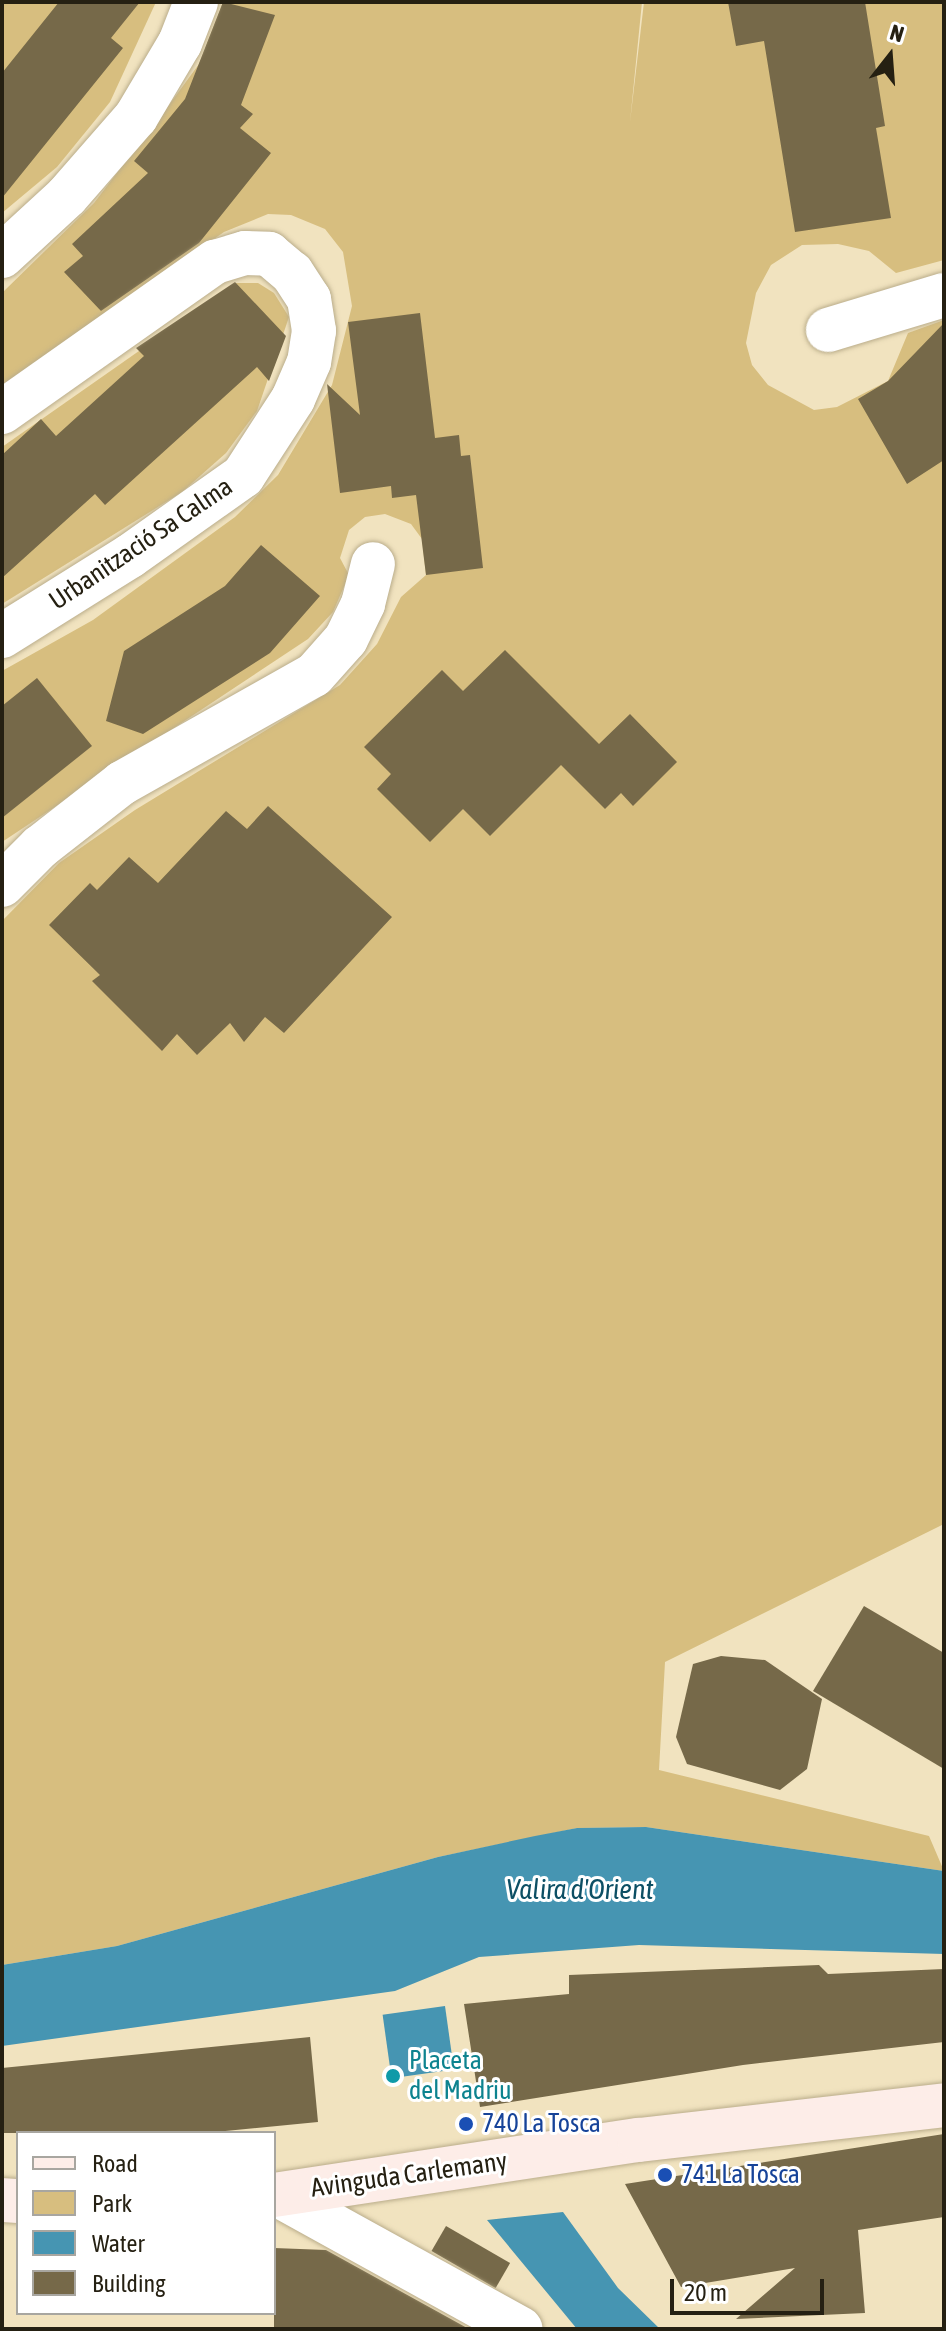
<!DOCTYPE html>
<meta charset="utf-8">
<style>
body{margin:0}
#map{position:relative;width:946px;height:2331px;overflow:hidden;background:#f1e3bf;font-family:"Asap Condensed",sans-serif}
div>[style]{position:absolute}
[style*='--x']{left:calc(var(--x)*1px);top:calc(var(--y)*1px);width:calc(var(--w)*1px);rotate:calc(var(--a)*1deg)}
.green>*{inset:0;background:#d7be7f}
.water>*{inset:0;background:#4695b2;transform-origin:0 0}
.building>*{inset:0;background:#766949;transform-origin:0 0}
.roads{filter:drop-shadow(0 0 2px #baad8b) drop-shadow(0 0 2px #baad8b)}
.street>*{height:44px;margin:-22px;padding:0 22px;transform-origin:22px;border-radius:22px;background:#fff}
.secondary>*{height:44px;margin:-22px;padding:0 22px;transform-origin:22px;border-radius:22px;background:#fdede8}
.dots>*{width:22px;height:22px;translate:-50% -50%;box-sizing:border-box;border:4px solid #fff;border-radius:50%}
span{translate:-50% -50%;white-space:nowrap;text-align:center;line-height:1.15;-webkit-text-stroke:6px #fff;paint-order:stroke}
.street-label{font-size:26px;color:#252012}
.culture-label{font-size:26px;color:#0d838f}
.left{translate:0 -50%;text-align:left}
.transit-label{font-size:26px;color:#164399}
.water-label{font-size:28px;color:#0d4f64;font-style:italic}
.frame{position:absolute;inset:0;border:4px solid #252012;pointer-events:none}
.legend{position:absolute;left:16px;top:2131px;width:260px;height:184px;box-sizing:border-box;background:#fff;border:2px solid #a8a6a0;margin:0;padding:10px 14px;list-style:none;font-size:24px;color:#252012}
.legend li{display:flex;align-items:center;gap:16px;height:40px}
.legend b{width:40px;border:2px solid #a8a6a0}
.north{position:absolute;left:850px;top:16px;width:80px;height:80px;-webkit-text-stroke:6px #fff;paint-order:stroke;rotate:17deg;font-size:22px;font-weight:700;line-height:32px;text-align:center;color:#252012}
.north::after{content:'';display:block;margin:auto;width:28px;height:36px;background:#252012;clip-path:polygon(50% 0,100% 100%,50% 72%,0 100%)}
.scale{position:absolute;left:670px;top:2279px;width:154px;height:36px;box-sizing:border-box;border:4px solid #252012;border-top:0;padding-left:10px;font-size:24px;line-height:28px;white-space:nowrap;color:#252012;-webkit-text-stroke:6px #fff;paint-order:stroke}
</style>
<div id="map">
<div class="green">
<i style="clip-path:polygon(2px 2px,156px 2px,110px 102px,57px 167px,2px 213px)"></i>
<i style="clip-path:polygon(223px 2px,642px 2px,630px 122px,644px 2px,944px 2px,944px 260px,896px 273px,869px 251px,838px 244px,802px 245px,771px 265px,756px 293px,746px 343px,752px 365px,768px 385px,814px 410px,837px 407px,888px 381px,908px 333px,944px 320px,944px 1524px,665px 1662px,659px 1770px,929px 1836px,944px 1871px,646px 1827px,577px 1828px,438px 1857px,117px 1946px,2px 1965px,2px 921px,59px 863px,135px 810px,340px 685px,377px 644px,401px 597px,426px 575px,422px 539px,411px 524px,385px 514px,365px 517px,349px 530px,340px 558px,349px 575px,333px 612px,308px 639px,2px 842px,2px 671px,93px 620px,235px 517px,278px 475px,332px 385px,352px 306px,343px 252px,325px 229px,291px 215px,268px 214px,224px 232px,2px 386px,2px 293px,94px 203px,169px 105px,199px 64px)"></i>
<i style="clip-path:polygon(236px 283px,258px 283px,274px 293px,289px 317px,257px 411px,226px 453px,182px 492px,2px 604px,2px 447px)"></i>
</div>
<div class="water">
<i style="clip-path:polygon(646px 1827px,944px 1871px,944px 1954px,639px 1945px,479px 1957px,395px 1991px,2px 2046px,2px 1965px,117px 1946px,438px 1857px,535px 1836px,577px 1828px)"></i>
<i style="left:445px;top:2006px;width:64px;height:63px;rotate:82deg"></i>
<i style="clip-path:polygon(563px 2212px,618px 2288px,660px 2329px,577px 2329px,487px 2220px)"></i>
</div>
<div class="building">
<i style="clip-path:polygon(59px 2px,140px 2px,111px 38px,123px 48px,2px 198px,2px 73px)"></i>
<i style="clip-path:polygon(223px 2px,275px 15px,241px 105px,253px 114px,240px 128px,271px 153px,199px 243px,101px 311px,64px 272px,83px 256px,72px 244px,148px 173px,134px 161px,185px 99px)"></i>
<i style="clip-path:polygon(728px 2px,865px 2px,885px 126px,876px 128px,891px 218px,795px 232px,764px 41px,736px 46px)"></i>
<i style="clip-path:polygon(235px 282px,286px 336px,269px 381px,257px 367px,105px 505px,95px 494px,2px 578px,2px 455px,41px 419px,56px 436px,144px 356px,136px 348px)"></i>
<i style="clip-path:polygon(420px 313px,435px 438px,459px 435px,461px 456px,470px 455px,483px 568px,426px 575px,416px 495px,392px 498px,391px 486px,340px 493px,327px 384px,360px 415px,348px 322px)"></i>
<i style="clip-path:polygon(944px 323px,944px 460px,907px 484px,858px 399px,888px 381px)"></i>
<i style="clip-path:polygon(261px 545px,320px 596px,270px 653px,143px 734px,106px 721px,124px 651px,225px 586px)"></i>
<i style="clip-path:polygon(505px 650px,599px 744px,630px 714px,677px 762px,633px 806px,621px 793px,605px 809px,561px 765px,490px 836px,463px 809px,430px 842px,377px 789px,391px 774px,364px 747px,442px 670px,463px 691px)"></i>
<i style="clip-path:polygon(37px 678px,92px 746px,2px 818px,2px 706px)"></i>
<i style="clip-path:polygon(268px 806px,392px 917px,284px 1033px,265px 1017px,244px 1042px,230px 1023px,197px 1055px,177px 1034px,162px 1051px,92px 981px,100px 975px,49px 925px,90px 883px,97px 890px,129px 857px,158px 883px,226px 811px,247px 829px)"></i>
<i style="clip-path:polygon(864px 1606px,944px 1653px,944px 1769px,813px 1691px)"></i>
<i style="clip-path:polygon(721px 1656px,765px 1660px,822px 1699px,807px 1769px,780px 1790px,687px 1764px,676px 1737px,693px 1664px)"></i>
<i style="clip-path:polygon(819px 1965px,828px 1974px,944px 1969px,944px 2042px,743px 2065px,480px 2107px,464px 2004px,569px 1994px,569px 1975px)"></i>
<i style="clip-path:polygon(310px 2037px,318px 2122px,205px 2133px,2px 2133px,2px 2068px)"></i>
<i style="clip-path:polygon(944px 2134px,944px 2217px,858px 2230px,865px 2313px,736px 2319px,795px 2268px,681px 2287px,625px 2184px)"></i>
<i style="left:446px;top:2226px;width:74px;height:29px;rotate:30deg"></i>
<i style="clip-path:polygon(274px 2248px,326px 2250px,469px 2329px,274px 2329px)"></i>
</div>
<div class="roads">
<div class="street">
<i style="--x:2;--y:256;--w:88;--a:-42.7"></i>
<i style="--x:67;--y:196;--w:105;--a:-48.9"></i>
<i style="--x:136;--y:117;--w:86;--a:-59.3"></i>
<i style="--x:180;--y:43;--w:44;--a:-68.7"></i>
<i style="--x:828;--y:330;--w:121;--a:-16.8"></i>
<i style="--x:2;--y:412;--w:261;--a:-35.2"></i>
<i style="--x:215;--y:262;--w:31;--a:-17"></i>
<i style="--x:245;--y:253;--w:24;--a:2"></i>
<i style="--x:269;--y:254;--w:30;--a:40"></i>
<i style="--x:292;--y:273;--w:31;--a:57"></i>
<i style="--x:309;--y:299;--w:32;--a:81"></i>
<i style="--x:314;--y:331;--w:31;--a:99"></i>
<i style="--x:309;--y:362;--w:40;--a:113.4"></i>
<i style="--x:293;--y:399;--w:92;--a:123"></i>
<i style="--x:243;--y:476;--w:138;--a:144.7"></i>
<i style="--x:130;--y:556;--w:151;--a:148"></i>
<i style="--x:2;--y:885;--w:54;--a:-45"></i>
<i style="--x:40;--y:847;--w:104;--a:-38"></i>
<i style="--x:122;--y:783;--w:220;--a:-29.4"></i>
<i style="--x:314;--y:675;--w:48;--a:-48.4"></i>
<i style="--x:346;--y:639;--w:39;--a:-64"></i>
<i style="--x:363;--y:604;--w:41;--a:-76"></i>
<i style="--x:278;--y:2195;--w:277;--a:28.9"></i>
</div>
<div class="secondary">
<i style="--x:274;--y:2195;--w:369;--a:-8.6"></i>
<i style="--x:639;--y:2140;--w:307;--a:-6.5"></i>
<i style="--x:2;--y:2200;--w:16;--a:4"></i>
</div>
</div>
<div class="dots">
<i style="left:393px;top:2076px;background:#0f9aa8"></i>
<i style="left:466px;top:2124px;background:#1a4fb4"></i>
<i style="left:665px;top:2175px;background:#1a4fb4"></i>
</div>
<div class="street-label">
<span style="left:141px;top:544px;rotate:-34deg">Urbanització Sa Calma</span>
<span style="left:409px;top:2175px;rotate:-8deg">Avinguda Carlemany</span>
</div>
<div class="culture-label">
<span class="left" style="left:409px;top:2076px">Placeta<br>del Madriu</span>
</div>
<div class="transit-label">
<span class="left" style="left:482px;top:2124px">740 La Tosca</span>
<span class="left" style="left:681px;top:2175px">741 La Tosca</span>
</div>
<div class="water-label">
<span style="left:580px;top:1889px">Valira d'Orient</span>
</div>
<div class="frame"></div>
<ul class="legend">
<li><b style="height:10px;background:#fdede8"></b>Road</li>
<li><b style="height:22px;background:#d7be7f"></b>Park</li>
<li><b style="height:22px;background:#4695b2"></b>Water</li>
<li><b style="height:22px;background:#766949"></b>Building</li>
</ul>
<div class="north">N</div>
<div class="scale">20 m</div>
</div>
